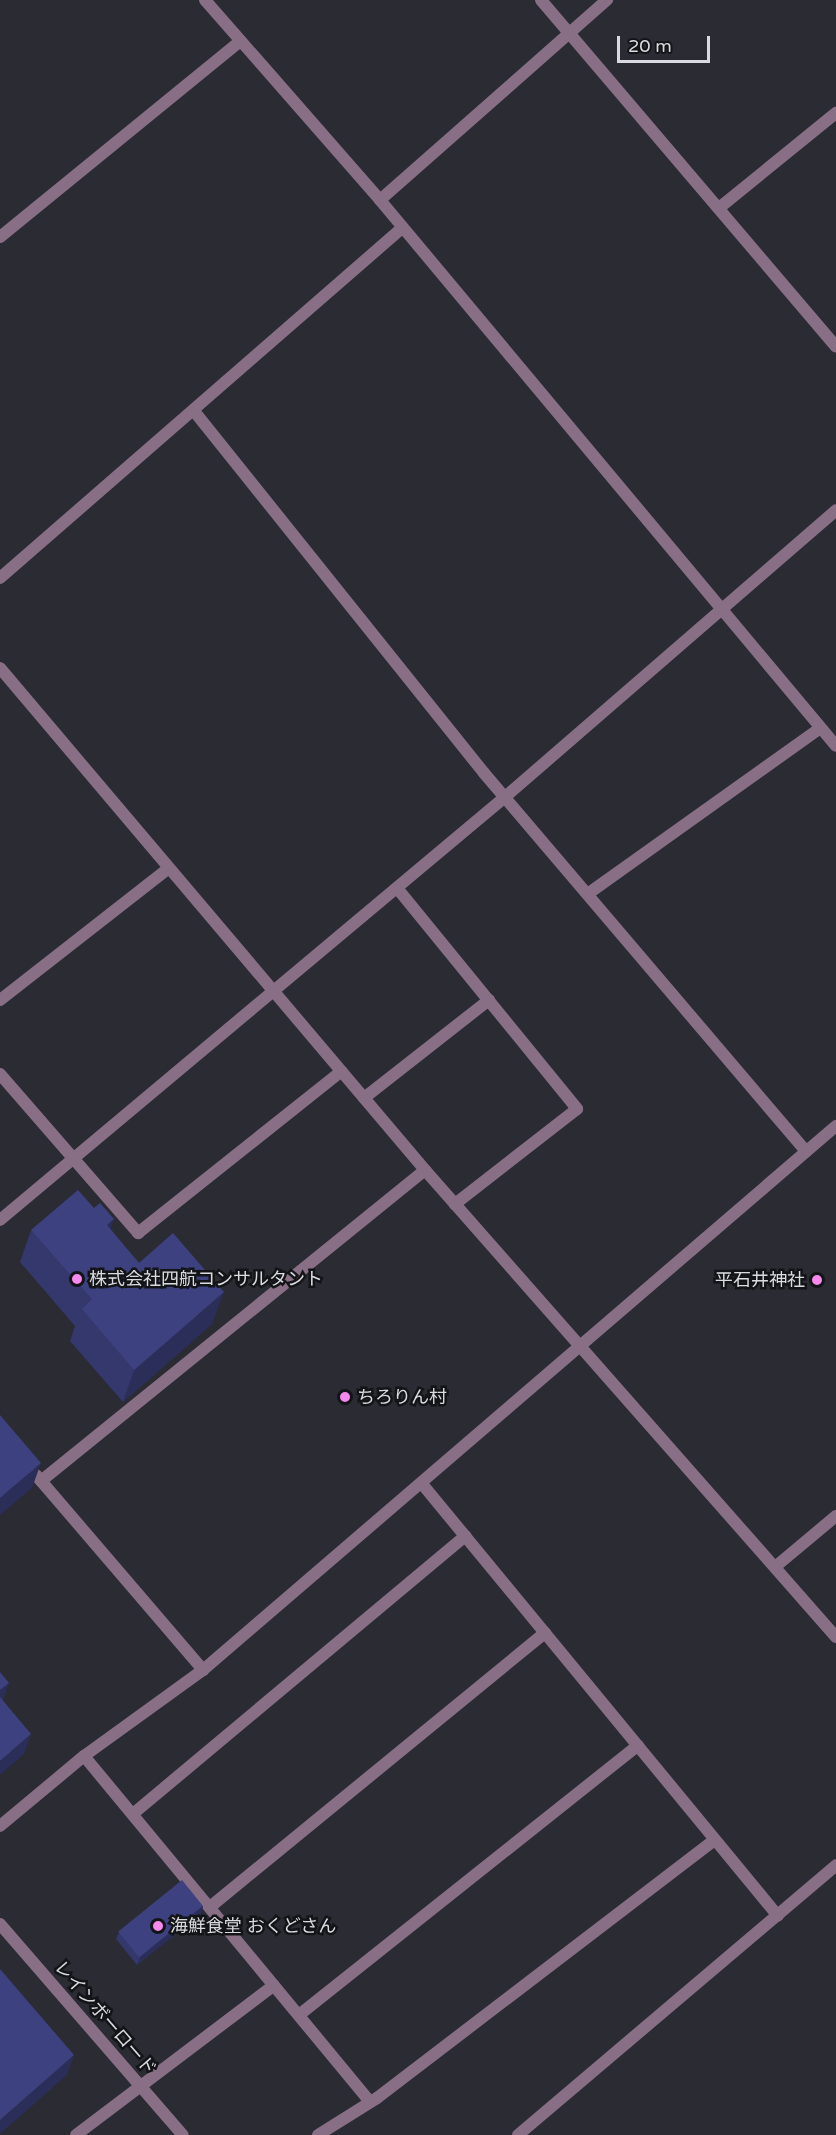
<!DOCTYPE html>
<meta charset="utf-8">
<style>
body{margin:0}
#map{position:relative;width:836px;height:2135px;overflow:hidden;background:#2a2b33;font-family:"Varela Round","Noto Sans JP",sans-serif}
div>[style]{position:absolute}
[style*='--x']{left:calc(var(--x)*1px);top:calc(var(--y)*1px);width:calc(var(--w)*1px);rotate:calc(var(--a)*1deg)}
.minor>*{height:12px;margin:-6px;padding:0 6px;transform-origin:6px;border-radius:6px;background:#896f86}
.tertiary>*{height:12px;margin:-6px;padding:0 6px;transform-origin:6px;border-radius:6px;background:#896f86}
.wall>*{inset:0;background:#35386d}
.shaded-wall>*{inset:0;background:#2b2e59}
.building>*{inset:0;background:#3e417f;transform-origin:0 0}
.dots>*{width:16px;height:16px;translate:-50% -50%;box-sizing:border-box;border:3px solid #131417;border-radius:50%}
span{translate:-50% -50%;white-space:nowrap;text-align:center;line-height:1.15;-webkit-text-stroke:5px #131417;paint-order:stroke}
.poi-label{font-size:18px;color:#dadbe0}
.left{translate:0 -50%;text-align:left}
.right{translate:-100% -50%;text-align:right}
.street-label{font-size:18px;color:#dadbe0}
.scale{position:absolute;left:617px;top:36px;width:93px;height:27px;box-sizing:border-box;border:3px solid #dadbe0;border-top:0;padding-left:8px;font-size:18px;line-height:21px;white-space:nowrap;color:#dadbe0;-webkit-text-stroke:4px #131417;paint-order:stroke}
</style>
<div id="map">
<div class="minor">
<i style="--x:205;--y:0;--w:266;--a:48.8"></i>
<i style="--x:380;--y:200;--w:711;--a:50.13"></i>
<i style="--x:380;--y:200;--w:303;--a:-41.4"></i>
<i style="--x:719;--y:208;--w:151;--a:-39.1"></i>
<i style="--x:0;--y:237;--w:310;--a:-39.2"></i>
<i style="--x:194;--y:411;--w:464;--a:51.3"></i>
<i style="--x:484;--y:773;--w:497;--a:49.6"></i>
<i style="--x:0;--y:578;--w:533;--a:-41.04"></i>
<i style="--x:0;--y:668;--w:658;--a:49.75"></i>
<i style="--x:425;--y:1170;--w:622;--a:48.65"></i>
<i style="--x:397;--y:888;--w:285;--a:50.8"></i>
<i style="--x:577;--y:1109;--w:155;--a:142.1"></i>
<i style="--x:589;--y:893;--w:284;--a:-35.5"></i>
<i style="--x:0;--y:1000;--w:214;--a:-38"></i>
<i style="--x:0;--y:1074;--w:211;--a:49"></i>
<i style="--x:138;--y:1233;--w:260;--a:-38.5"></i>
<i style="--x:364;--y:1098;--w:159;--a:-38.1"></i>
<i style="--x:36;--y:1475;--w:257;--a:49.4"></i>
<i style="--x:41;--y:1481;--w:494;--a:-39"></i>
<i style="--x:423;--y:1485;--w:558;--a:50.52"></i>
<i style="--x:775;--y:1567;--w:80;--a:-39.9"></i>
<i style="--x:84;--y:1756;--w:449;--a:50.4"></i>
<i style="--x:134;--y:1813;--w:432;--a:-39.9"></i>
<i style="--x:0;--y:1826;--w:109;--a:-39.8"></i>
<i style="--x:84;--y:1756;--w:147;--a:-35.9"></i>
<i style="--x:203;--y:1670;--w:835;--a:-40.68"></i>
<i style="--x:210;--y:1907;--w:433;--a:-39.3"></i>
<i style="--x:299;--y:2015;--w:433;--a:-38.5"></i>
<i style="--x:76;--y:2135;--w:248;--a:-37.1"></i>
<i style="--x:318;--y:2135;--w:70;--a:-32.1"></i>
<i style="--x:377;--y:2098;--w:425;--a:-37.4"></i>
<i style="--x:518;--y:2135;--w:417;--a:-40.3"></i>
</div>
<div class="tertiary">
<i style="--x:541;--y:0;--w:455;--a:49.6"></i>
<i style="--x:0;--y:1220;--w:659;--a:-39.95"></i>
<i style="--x:505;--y:797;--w:438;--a:-40.9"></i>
<i style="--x:0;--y:1924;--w:279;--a:49.1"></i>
</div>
<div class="wall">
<i style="clip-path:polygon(110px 1229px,139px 1263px,212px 1324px,123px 1402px,70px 1341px,75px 1326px,20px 1262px,31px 1230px)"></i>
<i style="clip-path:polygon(203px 1906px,201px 1914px,137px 1965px,116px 1939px,119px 1932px)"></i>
</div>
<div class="shaded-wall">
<i style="clip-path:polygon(114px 1219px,102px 1252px,107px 1225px)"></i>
<i style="clip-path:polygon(224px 1292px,212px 1324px,123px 1402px,134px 1370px)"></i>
<i style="clip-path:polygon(41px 1463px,32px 1488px,0 1515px,0 1498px)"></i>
<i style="clip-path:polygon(9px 1683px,2px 1703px,0 1704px,0 1690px)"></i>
<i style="clip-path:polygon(31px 1734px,24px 1754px,0 1775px,0 1761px)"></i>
<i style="clip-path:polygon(203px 1906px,201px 1914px,137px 1965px,140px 1957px)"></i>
<i style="clip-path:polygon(74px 2055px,67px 2075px,0 2134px,0 2120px)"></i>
</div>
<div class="building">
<i style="clip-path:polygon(78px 1190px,94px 1208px,100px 1203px,114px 1219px,107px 1225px,139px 1263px,173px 1233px,224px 1292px,134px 1370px,82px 1309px,92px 1299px,31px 1230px)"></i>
<i style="clip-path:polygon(0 1415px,41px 1463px,0 1498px)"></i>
<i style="clip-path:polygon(0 1672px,9px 1683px,0 1690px)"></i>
<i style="clip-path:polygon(0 1697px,31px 1734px,0 1761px)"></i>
<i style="left:182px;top:1880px;width:33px;height:82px;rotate:51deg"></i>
<i style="clip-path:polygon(0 1969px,74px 2055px,0 2120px)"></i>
</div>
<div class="dots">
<i style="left:77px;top:1279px;background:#f589ee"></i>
<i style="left:817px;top:1280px;background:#f589ee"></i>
<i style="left:345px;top:1397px;background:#f589ee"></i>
<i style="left:158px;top:1926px;background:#f589ee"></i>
</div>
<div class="poi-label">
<span class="left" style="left:89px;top:1279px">株式会社四航コンサルタント</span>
<span class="right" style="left:805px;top:1280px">平石井神社</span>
<span class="left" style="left:357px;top:1397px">ちろりん村</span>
<span class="left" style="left:170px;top:1926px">海鮮食堂 おくどさん</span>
</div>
<div class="street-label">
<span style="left:105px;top:2018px;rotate:49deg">レインボーロード</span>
</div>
<div class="scale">20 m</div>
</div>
